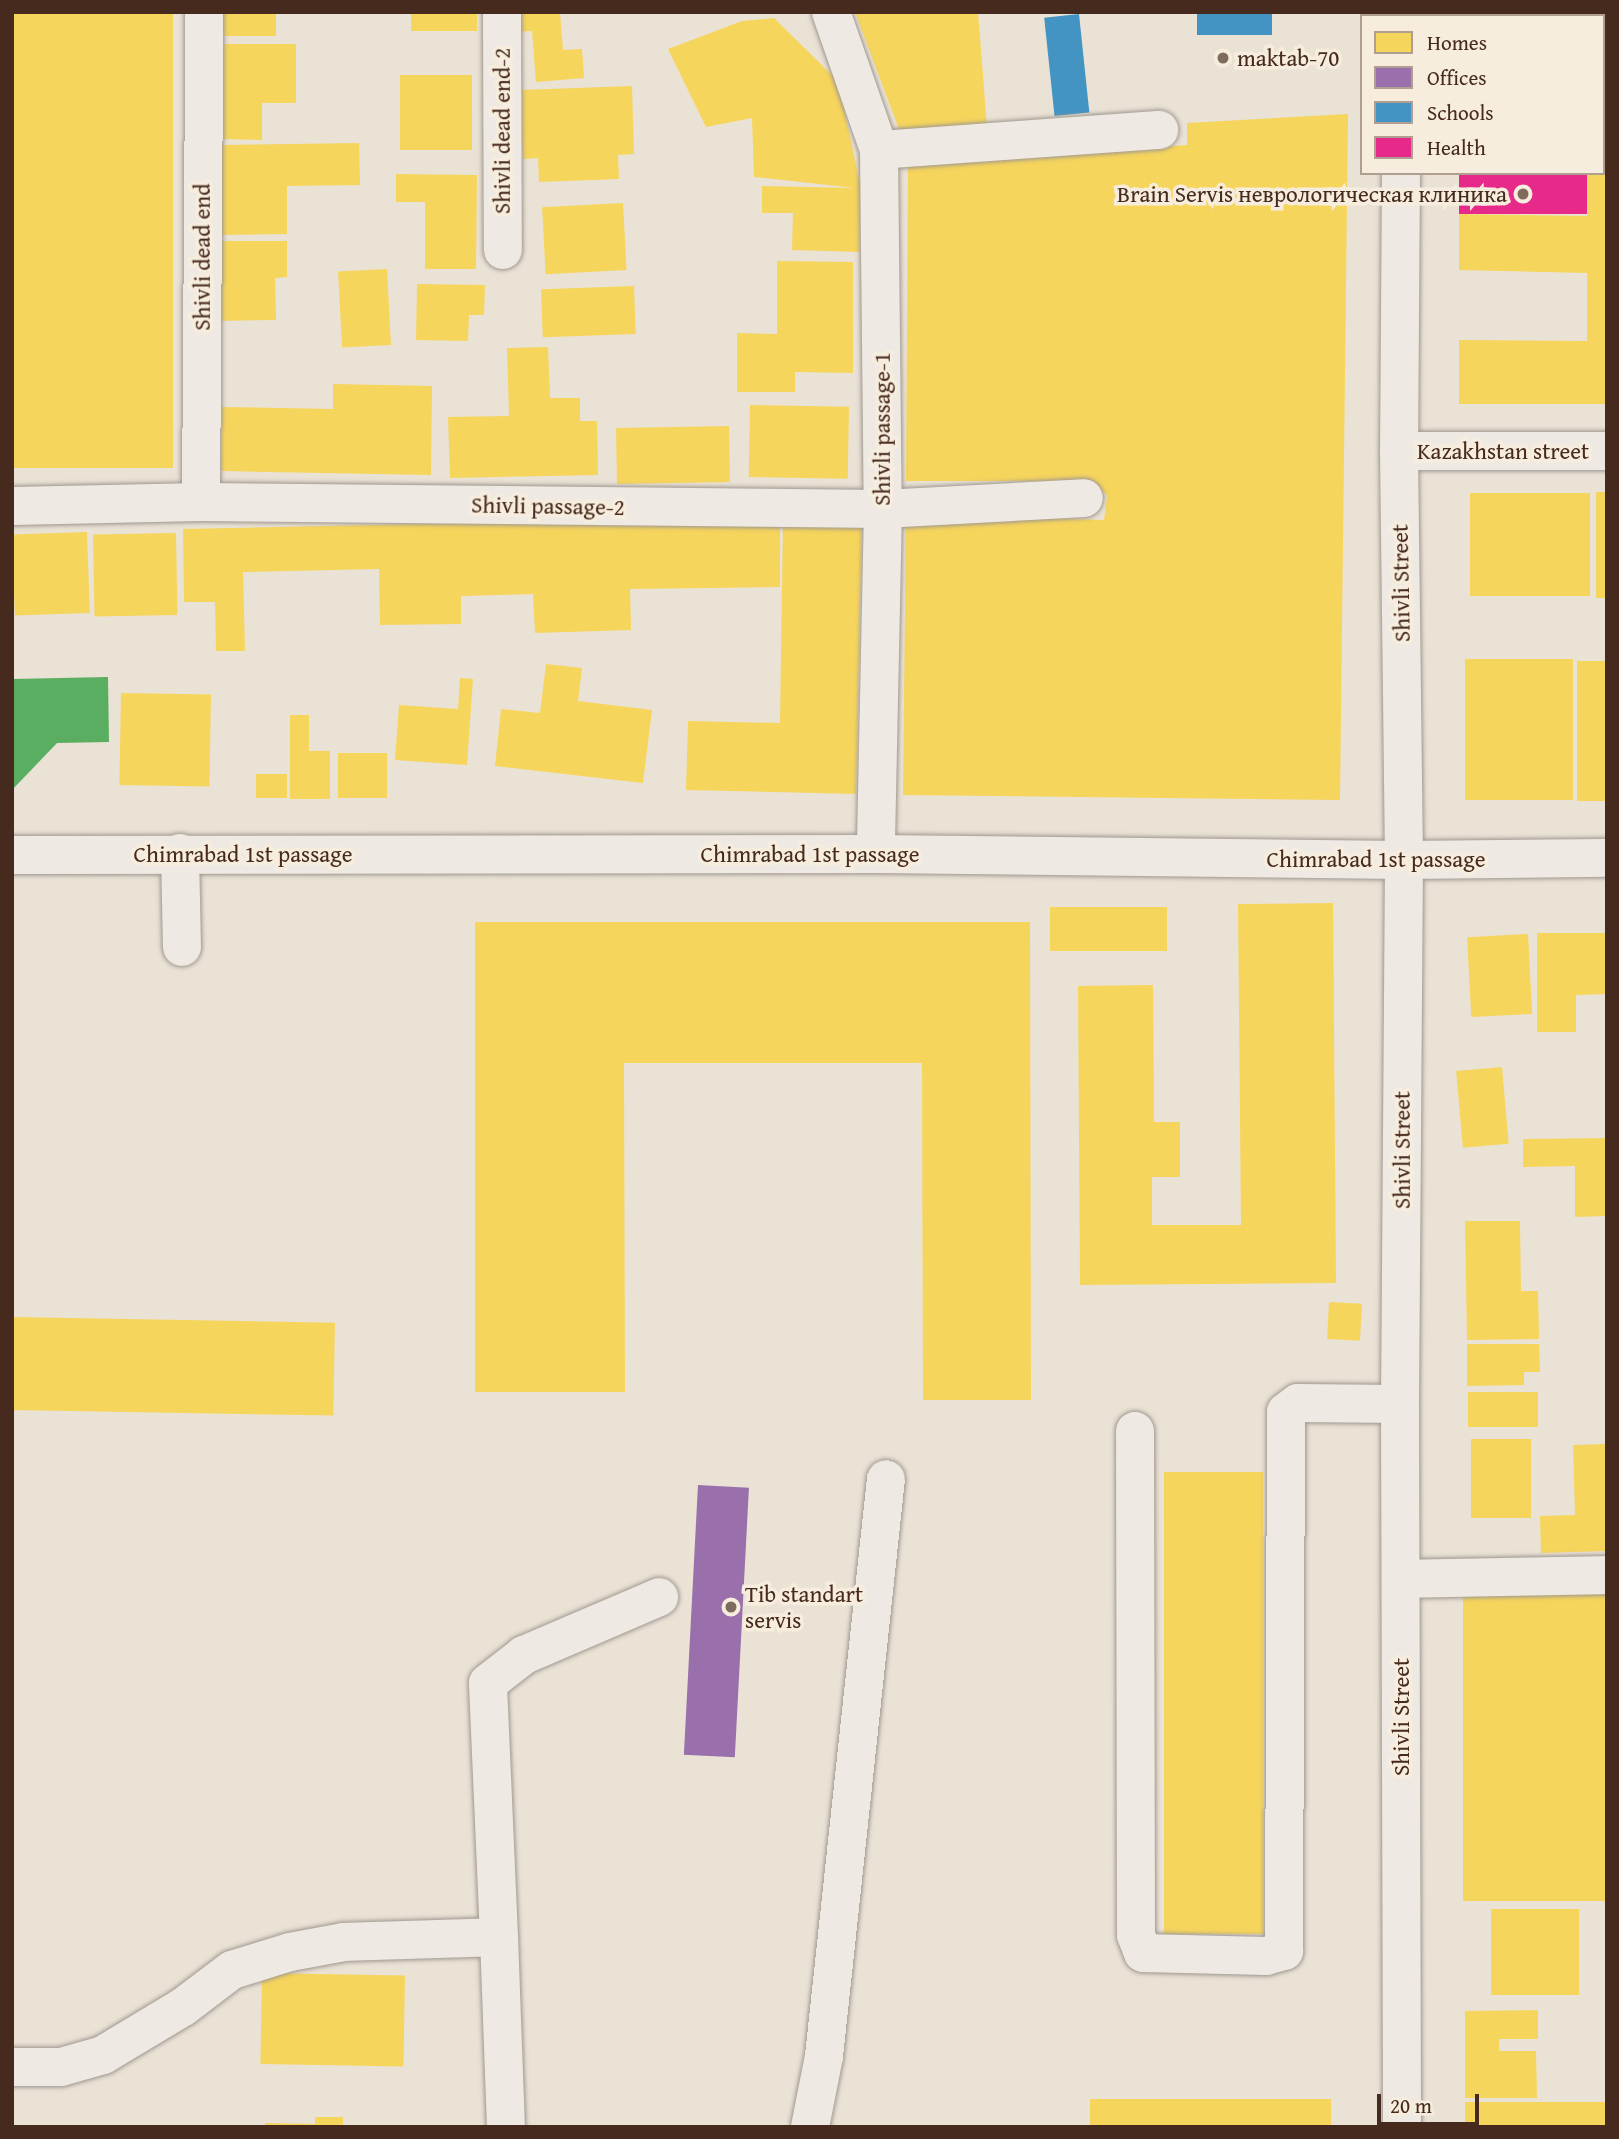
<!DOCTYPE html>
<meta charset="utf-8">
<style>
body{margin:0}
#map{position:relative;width:1619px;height:2139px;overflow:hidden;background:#eae2d5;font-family:"Gentium Book Plus",serif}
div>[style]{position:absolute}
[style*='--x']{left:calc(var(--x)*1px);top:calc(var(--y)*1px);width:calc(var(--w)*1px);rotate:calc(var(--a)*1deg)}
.homes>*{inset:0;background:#f6d55c;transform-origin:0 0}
.offices>*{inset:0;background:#9970ab;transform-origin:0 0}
.schools>*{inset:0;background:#4393c3;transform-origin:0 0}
.health>*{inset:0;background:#e7298a;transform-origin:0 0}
.public>*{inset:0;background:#5aae61}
.roads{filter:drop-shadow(0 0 2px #a09890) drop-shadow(0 0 2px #a09890)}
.minor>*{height:38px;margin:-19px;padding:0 19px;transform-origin:19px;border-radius:19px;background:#eeeae3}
.dots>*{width:19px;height:19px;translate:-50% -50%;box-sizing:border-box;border:4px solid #f7edde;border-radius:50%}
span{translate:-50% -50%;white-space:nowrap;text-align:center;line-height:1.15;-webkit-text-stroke:7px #f7edde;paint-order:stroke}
.poi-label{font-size:23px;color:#462a1e}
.left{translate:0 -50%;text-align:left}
.right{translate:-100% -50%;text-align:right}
.street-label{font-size:23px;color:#462a1e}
.frame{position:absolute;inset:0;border:14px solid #462a1e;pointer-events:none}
.legend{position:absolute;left:1360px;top:14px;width:245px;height:161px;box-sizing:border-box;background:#f7edde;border:2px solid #b09f91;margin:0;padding:9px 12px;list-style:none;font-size:21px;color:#462a1e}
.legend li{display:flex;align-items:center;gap:14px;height:35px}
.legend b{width:35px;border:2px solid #b09f91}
.scale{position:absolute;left:1377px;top:2094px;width:102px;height:32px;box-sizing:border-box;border:4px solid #462a1e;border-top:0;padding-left:9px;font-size:21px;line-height:24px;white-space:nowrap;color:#462a1e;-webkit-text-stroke:5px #f7edde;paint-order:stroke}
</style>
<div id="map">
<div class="homes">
<i style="left:12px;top:12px;width:161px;height:456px"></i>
<i style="left:210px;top:12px;width:66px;height:24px"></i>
<i style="left:411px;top:12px;width:66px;height:19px"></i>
<i style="clip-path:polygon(510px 12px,560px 12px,563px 50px,582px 49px,584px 78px,536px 82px,532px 31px,512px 32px)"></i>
<i style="clip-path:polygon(855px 12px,978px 12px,987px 127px,902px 137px)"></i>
<i style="clip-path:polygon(1459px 12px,1607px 12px,1607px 404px,1459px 404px,1459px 340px,1587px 341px,1587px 273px,1459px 270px,1459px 214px,1587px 216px,1587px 173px,1603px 173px,1603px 16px,1459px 16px)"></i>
<i style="clip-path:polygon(774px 18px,838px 81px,861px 188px,859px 252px,792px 250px,793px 213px,762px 213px,762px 186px,855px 188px,754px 177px,752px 118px,706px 127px,668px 49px,742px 21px)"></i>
<i style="clip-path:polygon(216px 44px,296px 44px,296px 103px,262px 103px,262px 140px,216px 139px)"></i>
<i style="left:400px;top:75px;width:72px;height:75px"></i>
<i style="clip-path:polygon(632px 86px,634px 154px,618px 155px,619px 179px,539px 182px,538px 158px,523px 159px,520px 90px)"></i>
<i style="clip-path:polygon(1348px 114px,1340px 800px,903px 795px,906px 514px,1104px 520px,1107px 496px,1094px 481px,906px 481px,908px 165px,1187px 145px,1187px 123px)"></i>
<i style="clip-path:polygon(359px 143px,360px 185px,287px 186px,287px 234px,216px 235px,215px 145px)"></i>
<i style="clip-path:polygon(396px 174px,477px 175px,476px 269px,425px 269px,425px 202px,396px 202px)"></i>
<i style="left:623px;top:203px;width:67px;height:81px;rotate:87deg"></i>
<i style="clip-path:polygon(215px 241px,287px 241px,287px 277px,275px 278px,276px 320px,215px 321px)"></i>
<i style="clip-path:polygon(777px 261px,853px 262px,853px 373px,795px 372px,795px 392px,737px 392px,737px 333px,777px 334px)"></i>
<i style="left:387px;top:269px;width:76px;height:49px;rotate:87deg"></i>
<i style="clip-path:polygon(417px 284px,485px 285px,484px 315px,469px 315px,468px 341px,416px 340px)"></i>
<i style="left:634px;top:286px;width:48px;height:93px;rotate:88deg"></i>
<i style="clip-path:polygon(548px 347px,550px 398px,580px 398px,580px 421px,597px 421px,598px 475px,450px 478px,448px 417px,509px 416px,507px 348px)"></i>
<i style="clip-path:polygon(333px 384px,432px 386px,431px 475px,221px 471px,222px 407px,333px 409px)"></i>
<i style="left:750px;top:405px;width:99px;height:72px;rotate:1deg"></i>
<i style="left:729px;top:426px;width:56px;height:113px;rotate:89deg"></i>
<i style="left:1596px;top:492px;width:11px;height:106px"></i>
<i style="left:1470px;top:493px;width:120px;height:103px"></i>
<i style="clip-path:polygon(780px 516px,780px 587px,630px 589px,631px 630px,535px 633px,533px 594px,461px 596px,461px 586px,461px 624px,380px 625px,379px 569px,243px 572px,245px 651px,216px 651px,215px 602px,184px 602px,183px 529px)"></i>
<i style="clip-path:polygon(783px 518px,862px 518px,856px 794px,686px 790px,688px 721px,780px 723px)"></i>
<i style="left:87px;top:532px;width:81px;height:75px;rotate:88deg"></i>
<i style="left:176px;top:533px;width:82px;height:83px;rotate:89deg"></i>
<i style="left:1573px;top:659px;width:141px;height:108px;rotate:90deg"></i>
<i style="left:1577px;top:661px;width:30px;height:140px"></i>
<i style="clip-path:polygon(546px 664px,582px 668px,578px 701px,652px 710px,643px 783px,495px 766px,501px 709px,540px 713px)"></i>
<i style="clip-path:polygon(460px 678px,473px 679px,467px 765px,395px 760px,399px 705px,458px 709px)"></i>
<i style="left:121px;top:693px;width:90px;height:92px;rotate:1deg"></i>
<i style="clip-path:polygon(290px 715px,309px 715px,309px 751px,330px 751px,330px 799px,290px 799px)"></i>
<i style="left:338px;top:753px;width:49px;height:45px"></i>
<i style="left:256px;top:774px;width:31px;height:24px"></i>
<i style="clip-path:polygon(1333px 903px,1336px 1283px,1080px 1285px,1078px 986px,1153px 985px,1154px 1122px,1180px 1122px,1180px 1177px,1152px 1177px,1152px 1225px,1241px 1225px,1238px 904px)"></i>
<i style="left:1050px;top:907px;width:117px;height:44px"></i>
<i style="clip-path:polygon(475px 922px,1030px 922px,1031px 1400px,923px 1400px,922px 1063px,624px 1063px,625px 1392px,475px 1392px)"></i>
<i style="clip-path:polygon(1537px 933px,1607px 933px,1607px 994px,1576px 995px,1576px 1032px,1537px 1032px)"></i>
<i style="left:1528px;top:934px;width:80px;height:61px;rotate:87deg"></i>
<i style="left:1502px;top:1067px;width:77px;height:46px;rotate:85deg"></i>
<i style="clip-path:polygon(1607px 1138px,1607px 1216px,1575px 1217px,1575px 1166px,1523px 1167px,1523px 1139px)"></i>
<i style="clip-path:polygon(1465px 1221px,1520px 1221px,1521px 1291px,1538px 1291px,1539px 1339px,1467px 1340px)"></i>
<i style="left:1329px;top:1302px;width:33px;height:37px;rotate:3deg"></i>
<i style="left:12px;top:1317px;width:323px;height:93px;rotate:1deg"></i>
<i style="clip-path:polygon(1467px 1344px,1539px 1344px,1540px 1372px,1524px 1372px,1524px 1385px,1467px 1386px)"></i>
<i style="left:1538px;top:1392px;width:35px;height:70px;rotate:90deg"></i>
<i style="left:1531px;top:1439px;width:79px;height:60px;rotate:90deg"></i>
<i style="clip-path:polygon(1607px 1444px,1607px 1551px,1541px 1553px,1540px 1516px,1575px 1515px,1573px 1445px)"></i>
<i style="left:1263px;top:1472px;width:462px;height:99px;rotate:90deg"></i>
<i style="left:1607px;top:1592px;width:309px;height:144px;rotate:90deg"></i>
<i style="left:1491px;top:1909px;width:88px;height:86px"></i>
<i style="left:262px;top:1973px;width:143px;height:91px;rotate:1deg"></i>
<i style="clip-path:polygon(1538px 2010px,1538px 2039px,1499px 2039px,1499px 2051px,1536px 2051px,1537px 2098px,1465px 2098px,1465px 2011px)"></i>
<i style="left:1331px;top:2099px;width:28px;height:241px;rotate:90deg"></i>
<i style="left:1465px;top:2102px;width:142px;height:25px"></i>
<i style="clip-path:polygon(315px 2117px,343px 2117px,343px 2127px,265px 2127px,265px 2123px,315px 2124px)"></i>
</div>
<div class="offices">
<i style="left:698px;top:1485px;width:51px;height:270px;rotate:3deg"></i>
</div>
<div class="schools">
<i style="left:1197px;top:12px;width:75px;height:23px"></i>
<i style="left:1079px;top:14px;width:99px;height:35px;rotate:84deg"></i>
</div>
<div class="health">
<i style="left:1459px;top:173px;width:128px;height:41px"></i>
</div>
<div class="public">
<i style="clip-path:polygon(108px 677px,109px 742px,57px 743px,12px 790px,12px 679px)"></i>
</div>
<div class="roads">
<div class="minor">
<i style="--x:502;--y:12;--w:238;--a:89.8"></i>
<i style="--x:831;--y:12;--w:146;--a:70.8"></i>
<i style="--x:879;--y:150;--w:359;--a:89.4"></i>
<i style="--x:883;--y:509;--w:345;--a:91.2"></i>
<i style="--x:1402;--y:16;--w:4;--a:-90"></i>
<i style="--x:879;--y:150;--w:281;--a:-4.1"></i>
<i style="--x:1401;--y:173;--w:278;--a:90.4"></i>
<i style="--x:1399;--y:451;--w:409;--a:89.3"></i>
<i style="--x:1404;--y:860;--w:544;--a:90.42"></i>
<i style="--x:1400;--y:1404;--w:723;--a:89.84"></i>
<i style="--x:1399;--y:451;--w:208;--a:0"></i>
<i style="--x:201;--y:502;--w:490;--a:-89.6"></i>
<i style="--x:12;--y:506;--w:189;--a:-1.2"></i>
<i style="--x:201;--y:502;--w:682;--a:0.59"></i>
<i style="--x:883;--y:509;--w:201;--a:-3.1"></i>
<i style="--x:180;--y:853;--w:94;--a:88.8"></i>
<i style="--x:12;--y:855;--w:864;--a:-0.07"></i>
<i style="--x:876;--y:854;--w:528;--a:0.65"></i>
<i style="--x:1404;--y:860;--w:203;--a:-0.6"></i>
<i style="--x:1135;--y:1431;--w:504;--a:89.89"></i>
<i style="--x:1136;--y:1935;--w:19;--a:69"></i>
<i style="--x:1143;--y:1953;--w:123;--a:1.4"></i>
<i style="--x:1266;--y:1956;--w:19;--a:-16"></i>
<i style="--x:1284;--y:1951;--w:539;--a:-89.79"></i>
<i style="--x:1286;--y:1412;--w:15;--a:-37"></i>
<i style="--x:1298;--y:1403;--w:102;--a:0.6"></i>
<i style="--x:1401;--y:1579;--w:206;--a:-1.1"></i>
<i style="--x:499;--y:1937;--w:190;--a:87.9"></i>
<i style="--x:12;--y:2067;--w:49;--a:0"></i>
<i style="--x:61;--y:2067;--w:44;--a:-15.9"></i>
<i style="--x:103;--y:2055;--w:93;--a:-31"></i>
<i style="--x:183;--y:2007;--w:61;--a:-37.1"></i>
<i style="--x:232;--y:1970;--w:61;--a:-17.2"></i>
<i style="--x:290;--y:1952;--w:55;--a:-10.5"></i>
<i style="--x:344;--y:1942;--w:155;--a:-1.8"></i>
<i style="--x:499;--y:1937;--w:254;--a:-92.5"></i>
<i style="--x:488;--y:1683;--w:46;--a:-37.9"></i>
<i style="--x:524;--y:1655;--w:147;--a:-23.2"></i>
<i style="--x:810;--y:2127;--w:72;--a:-78.8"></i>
<i style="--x:824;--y:2056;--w:580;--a:-83.87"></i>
</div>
</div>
<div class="dots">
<i style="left:1223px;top:58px;background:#7f6a5e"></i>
<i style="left:1523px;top:194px;background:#7f6a5e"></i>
<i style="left:731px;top:1607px;background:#7f6a5e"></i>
</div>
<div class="poi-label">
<span class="left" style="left:1237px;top:58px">maktab-70</span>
<span class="right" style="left:1507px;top:194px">Brain Servis неврологическая клиника</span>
<span class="left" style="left:745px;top:1607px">Tib standart<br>servis</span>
</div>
<div class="street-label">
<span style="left:502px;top:131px;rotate:-90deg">Shivli dead end-2</span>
<span style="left:202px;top:257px;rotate:-90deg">Shivli dead end</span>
<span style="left:882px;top:429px;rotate:-90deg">Shivli passage-1</span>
<span style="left:1503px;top:451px">Kazakhstan street</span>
<span style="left:548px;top:506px;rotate:1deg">Shivli passage-2</span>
<span style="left:1401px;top:583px;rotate:-91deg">Shivli Street</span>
<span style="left:243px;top:854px">Chimrabad 1st passage</span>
<span style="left:810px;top:854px">Chimrabad 1st passage</span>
<span style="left:1376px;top:859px">Chimrabad 1st passage</span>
<span style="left:1402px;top:1150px;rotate:-90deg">Shivli Street</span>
<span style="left:1401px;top:1717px;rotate:-90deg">Shivli Street</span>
</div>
<div class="frame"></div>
<ul class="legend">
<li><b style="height:19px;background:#f6d55c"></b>Homes</li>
<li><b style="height:19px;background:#9970ab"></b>Offices</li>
<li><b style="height:19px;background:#4393c3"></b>Schools</li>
<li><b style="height:19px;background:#e7298a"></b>Health</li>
</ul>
<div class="scale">20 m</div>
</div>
